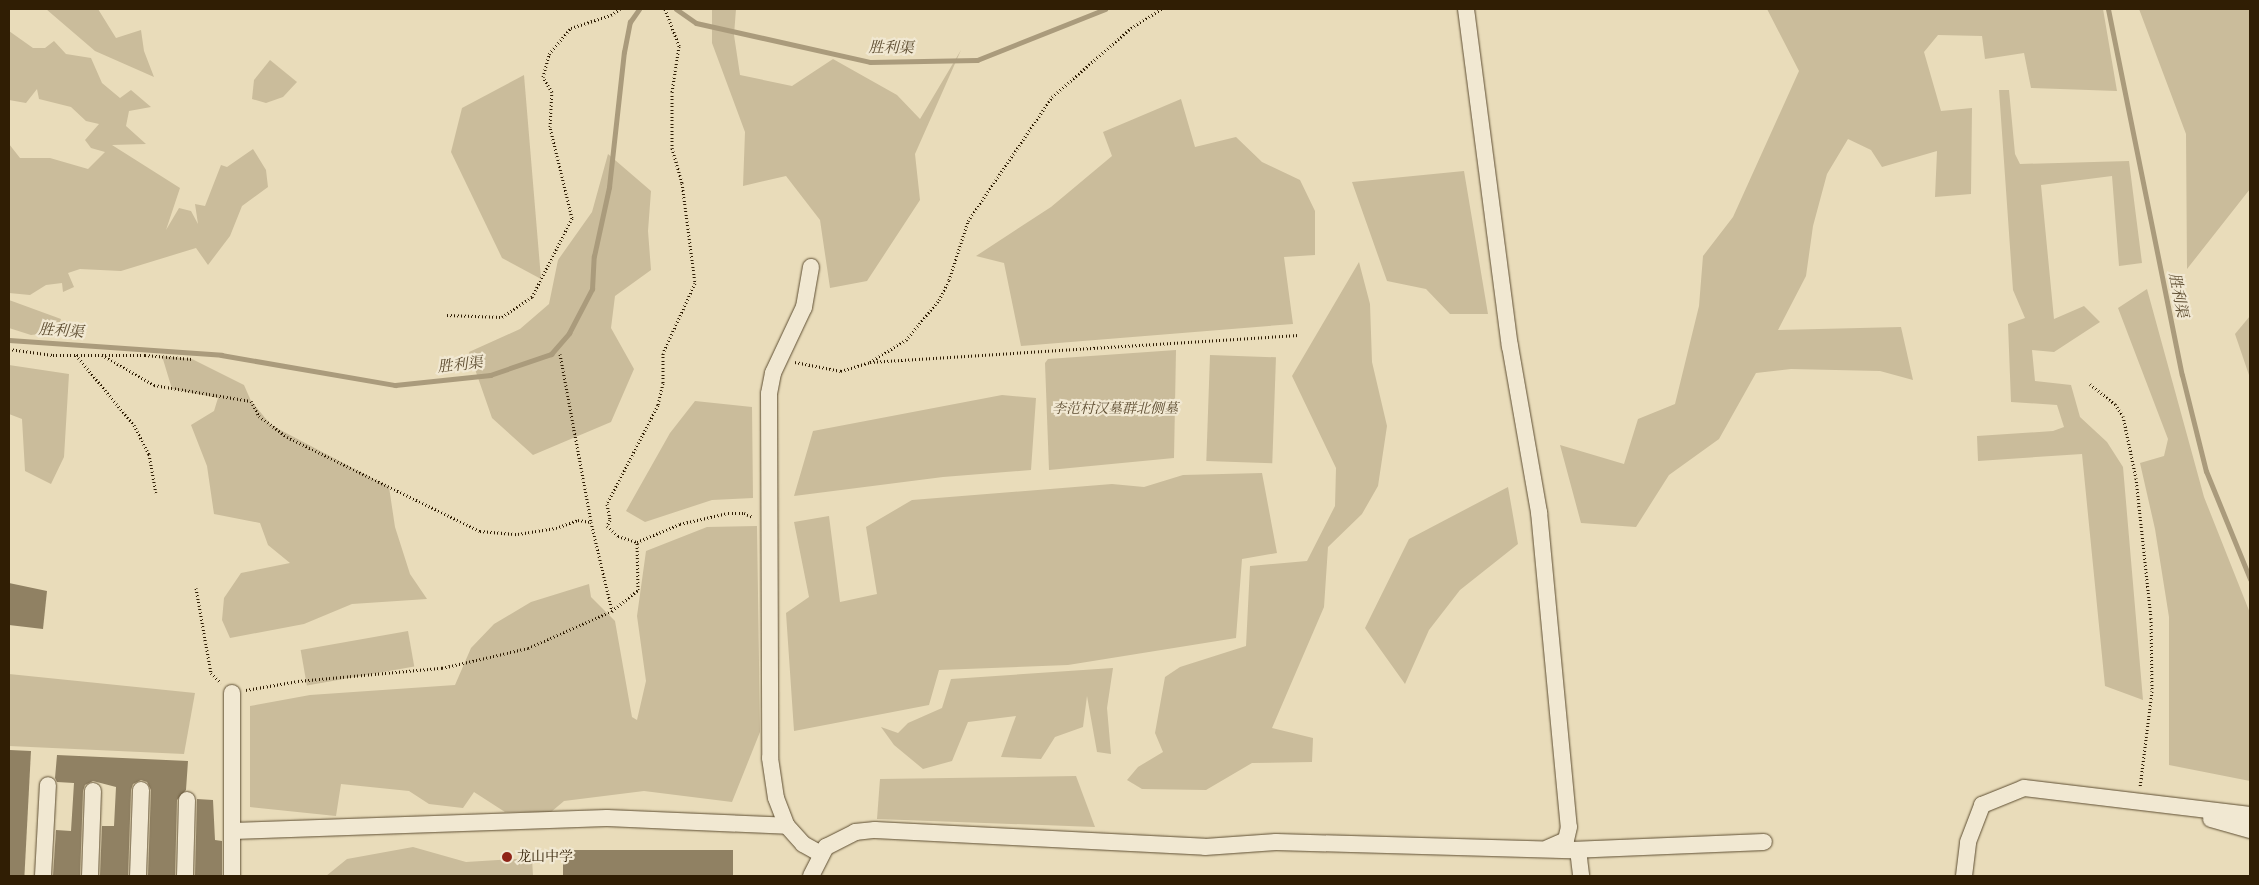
<!DOCTYPE html>
<meta charset="utf-8">
<style>
body{margin:0}
#map{position:relative;width:2259px;height:885px;overflow:hidden;background:#e9dcba;font-family:"IM FELL English","Noto Serif SC",serif}
div>[style]{position:absolute}
[style*='--x']{left:calc(var(--x)*1px);top:calc(var(--y)*1px);width:calc(var(--w)*1px);rotate:calc(var(--a)*1deg)}
.green>*{inset:0;background:#cabc9b;transform-origin:0 0}
.stream>*{height:5px;margin:-2.5px;padding:0 2.5px;transform-origin:2.5px;border-radius:2.5px;background:#aa9b7c}
.building>*{inset:0;background:#908163;transform-origin:0 0}
.path>*{height:3px;margin-top:-1.5px;transform-origin:0;background:repeating-linear-gradient(90deg,#301e04 0 1px,transparent 0 3.5px)}
.roads{filter:drop-shadow(0 0 1px #5e4e32) drop-shadow(0 0 1px #5e4e32)}
.minor>*{height:16px;margin:-8px;padding:0 8px;transform-origin:8px;border-radius:8px;background:#f1e8d2}
.dots>*{width:14px;height:14px;translate:-50% -50%;box-sizing:border-box;border:2px solid #f1e8d2;border-radius:50%}
span{translate:-50% -50%;white-space:nowrap;text-align:center;line-height:1.15;-webkit-text-stroke:4.5px #f1e8d2;paint-order:stroke}
.park-label{font-size:14px;color:#5e4d31;font-style:italic}
.poi-label{font-size:14px;color:#301e04}
.left{translate:0 -50%;text-align:left}
.water-label{font-size:15px;color:#5b4a2e;font-style:italic}
.frame{position:absolute;inset:0;border:10px solid #301e04;pointer-events:none}
</style>
<div id="map">
<div class="green">
<i style="clip-path:polygon(46px 9px,98px 9px,116px 38px,141px 30px,144px 51px,154px 77px,95px 51px)"></i>
<i style="clip-path:polygon(712px 9px,736px 9px,734px 35px,740px 75px,792px 86px,833px 59px,897px 95px,920px 119px,961px 50px,915px 154px,920px 200px,867px 281px,830px 288px,820px 220px,786px 176px,743px 186px,745px 132px,712px 43px)"></i>
<i style="clip-path:polygon(1767px 9px,2103px 9px,2117px 91px,2031px 88px,2024px 53px,1985px 59px,1982px 36px,1938px 35px,1924px 52px,1941px 111px,1972px 108px,1971px 194px,1935px 197px,1937px 151px,1882px 167px,1871px 150px,1848px 139px,1827px 174px,1813px 226px,1806px 276px,1778px 330px,1901px 327px,1913px 380px,1880px 371px,1791px 369px,1756px 373px,1719px 439px,1669px 475px,1636px 527px,1581px 523px,1560px 445px,1624px 464px,1638px 419px,1675px 404px,1699px 306px,1703px 256px,1733px 217px,1799px 71px)"></i>
<i style="clip-path:polygon(2139px 9px,2250px 9px,2250px 189px,2187px 269px,2186px 134px)"></i>
<i style="clip-path:polygon(9px 31px,33px 48px,45px 48px,54px 41px,66px 54px,91px 58px,102px 83px,120px 98px,131px 90px,151px 107px,129px 111px,126px 126px,146px 144px,112px 145px,180px 188px,166px 230px,179px 208px,191px 211px,198px 224px,195px 204px,205px 206px,221px 165px,227px 167px,253px 149px,266px 170px,268px 187px,242px 206px,230px 236px,208px 265px,196px 248px,121px 271px,80px 269px,68px 273px,74px 287px,63px 292px,62px 283px,46px 285px,30px 295px,9px 293px,9px 144px,20px 158px,50px 158px,88px 169px,105px 152px,91px 148px,85px 140px,99px 124px,86px 121px,71px 107px,39px 99px,37px 89px,26px 103px,9px 100px)"></i>
<i style="clip-path:polygon(270px 60px,297px 82px,283px 97px,266px 103px,252px 99px,254px 80px)"></i>
<i style="clip-path:polygon(524px 75px,541px 279px,502px 258px,451px 152px,462px 108px)"></i>
<i style="clip-path:polygon(1999px 90px,2009px 90px,2015px 154px,2020px 164px,2129px 161px,2142px 263px,2119px 266px,2112px 176px,2041px 185px,2054px 319px,2084px 306px,2100px 322px,2054px 352px,2032px 350px,2035px 381px,2071px 385px,2080px 417px,2107px 442px,2123px 467px,2143px 700px,2105px 686px,2082px 454px,1978px 461px,1977px 436px,2053px 431px,2064px 427px,2057px 405px,2011px 402px,2008px 324px,2025px 318px,2013px 290px)"></i>
<i style="clip-path:polygon(1181px 99px,1195px 147px,1236px 137px,1262px 162px,1300px 180px,1315px 211px,1315px 255px,1284px 257px,1293px 324px,1021px 346px,1004px 263px,976px 256px,1051px 207px,1112px 156px,1103px 132px)"></i>
<i style="clip-path:polygon(608px 154px,651px 191px,648px 231px,651px 270px,615px 296px,611px 328px,634px 369px,611px 422px,533px 455px,492px 418px,469px 352px,520px 329px,549px 304px,558px 260px,592px 212px)"></i>
<i style="clip-path:polygon(1464px 171px,1488px 314px,1450px 314px,1426px 289px,1387px 281px,1352px 182px)"></i>
<i style="clip-path:polygon(1359px 262px,1370px 304px,1372px 362px,1387px 426px,1378px 486px,1362px 514px,1328px 547px,1324px 607px,1272px 728px,1313px 738px,1312px 762px,1252px 763px,1206px 790px,1142px 789px,1127px 780px,1138px 767px,1163px 752px,1155px 733px,1165px 677px,1180px 667px,1246px 646px,1250px 566px,1307px 561px,1335px 506px,1336px 468px,1292px 376px)"></i>
<i style="clip-path:polygon(2147px 289px,2204px 497px,2250px 613px,2250px 781px,2169px 765px,2169px 617px,2155px 529px,2140px 463px,2164px 456px,2168px 439px,2118px 308px)"></i>
<i style="clip-path:polygon(9px 300px,61px 319px,56px 332px,31px 335px,9px 328px)"></i>
<i style="clip-path:polygon(2250px 316px,2250px 378px,2235px 334px)"></i>
<i style="clip-path:polygon(1176px 350px,1174px 458px,1049px 470px,1045px 363px,1048px 359px)"></i>
<i style="left:1210px;top:355px;width:66px;height:106px;rotate:2deg"></i>
<i style="clip-path:polygon(162px 356px,192px 359px,244px 385px,251px 401px,271px 425px,389px 487px,395px 527px,410px 574px,427px 599px,352px 604px,304px 624px,230px 638px,222px 620px,224px 598px,241px 573px,290px 563px,268px 545px,260px 523px,214px 514px,207px 466px,191px 425px,214px 411px,218px 398px,172px 389px)"></i>
<i style="clip-path:polygon(9px 365px,69px 374px,64px 457px,51px 484px,25px 471px,22px 419px,9px 414px)"></i>
<i style="clip-path:polygon(1002px 395px,1036px 398px,1031px 470px,943px 477px,794px 496px,813px 431px)"></i>
<i style="clip-path:polygon(695px 401px,752px 407px,753px 498px,712px 500px,645px 522px,626px 511px,670px 433px)"></i>
<i style="clip-path:polygon(1262px 473px,1277px 553px,1242px 559px,1236px 638px,1068px 665px,939px 670px,929px 705px,794px 731px,786px 613px,809px 597px,794px 522px,829px 516px,840px 602px,877px 594px,866px 527px,912px 500px,1112px 484px,1144px 487px,1183px 475px)"></i>
<i style="clip-path:polygon(1508px 487px,1518px 544px,1460px 590px,1429px 630px,1405px 684px,1365px 628px,1409px 539px)"></i>
<i style="clip-path:polygon(757px 526px,760px 732px,732px 802px,644px 791px,564px 801px,551px 812px,505px 812px,474px 792px,463px 808px,429px 804px,409px 791px,341px 784px,336px 816px,250px 807px,250px 706px,310px 695px,455px 685px,471px 648px,494px 624px,531px 602px,589px 584px,591px 597px,615px 621px,632px 717px,637px 720px,646px 681px,637px 616px,646px 551px,707px 527px)"></i>
<i style="left:408px;top:631px;width:36px;height:109px;rotate:80deg"></i>
<i style="clip-path:polygon(1113px 668px,1107px 708px,1111px 754px,1097px 752px,1087px 696px,1083px 727px,1055px 737px,1041px 759px,1001px 757px,1016px 716px,968px 722px,952px 761px,923px 769px,894px 745px,881px 727px,898px 733px,908px 723px,942px 708px,951px 679px)"></i>
<i style="clip-path:polygon(9px 674px,195px 693px,184px 754px,9px 746px)"></i>
<i style="clip-path:polygon(1076px 776px,1095px 827px,877px 819px,880px 779px)"></i>
<i style="clip-path:polygon(413px 847px,466px 862px,532px 858px,533px 876px,326px 876px,347px 859px)"></i>
</div>
<div class="stream">
<i style="--x:676;--y:9;--w:24;--a:35"></i>
<i style="--x:696;--y:23;--w:178;--a:12.6"></i>
<i style="--x:870;--y:62;--w:107;--a:-1.1"></i>
<i style="--x:977;--y:60;--w:138;--a:-21.7"></i>
<i style="--x:2108;--y:9;--w:373;--a:78.6"></i>
<i style="--x:2182;--y:375;--w:99;--a:76"></i>
<i style="--x:2206;--y:471;--w:117;--a:67.8"></i>
<i style="--x:9;--y:340;--w:213;--a:4"></i>
<i style="--x:221;--y:355;--w:177;--a:9.8"></i>
<i style="--x:395;--y:385;--w:96;--a:-6"></i>
<i style="--x:490;--y:375;--w:65;--a:-19"></i>
<i style="--x:551;--y:354;--w:28;--a:-49"></i>
<i style="--x:569;--y:333;--w:50;--a:-62.4"></i>
<i style="--x:592;--y:289;--w:33;--a:-87"></i>
<i style="--x:594;--y:256;--w:71;--a:-77.7"></i>
<i style="--x:609;--y:187;--w:136;--a:-83.7"></i>
<i style="--x:624;--y:52;--w:31;--a:-79"></i>
<i style="--x:630;--y:22;--w:16;--a:-55"></i>
</div>
<div class="building">
<i style="clip-path:polygon(9px 583px,47px 591px,43px 629px,9px 625px)"></i>
<i style="left:10px;top:750px;width:21px;height:126px;rotate:3deg"></i>
<i style="clip-path:polygon(57px 755px,188px 761px,186px 790px,177px 800px,175px 876px,148px 876px,151px 790px,147px 782px,141px 780px,133px 784px,131px 790px,128px 876px,100px 876px,102px 826px,114px 826px,116px 787px,93px 781px,85px 785px,83px 791px,80px 876px,53px 876px,56px 830px,71px 831px,74px 783px,57px 782px,55px 778px)"></i>
<i style="clip-path:polygon(197px 799px,213px 800px,215px 840px,222px 841px,222px 876px,195px 876px)"></i>
<i style="left:733px;top:850px;width:26px;height:170px;rotate:90deg"></i>
</div>
<div class="path">
<i style="--x:665;--y:9;--w:40;--a:69"></i>
<i style="--x:679;--y:46;--w:47;--a:98.7"></i>
<i style="--x:672;--y:92;--w:56;--a:90"></i>
<i style="--x:672;--y:148;--w:36;--a:74"></i>
<i style="--x:682;--y:183;--w:101;--a:82.6"></i>
<i style="--x:695;--y:283;--w:77;--a:114.6"></i>
<i style="--x:663;--y:353;--w:30;--a:90"></i>
<i style="--x:663;--y:383;--w:23;--a:103"></i>
<i style="--x:658;--y:405;--w:111;--a:117.3"></i>
<i style="--x:607;--y:504;--w:16;--a:79"></i>
<i style="--x:610;--y:520;--w:7;--a:117"></i>
<i style="--x:607;--y:526;--w:15;--a:42"></i>
<i style="--x:618;--y:536;--w:20;--a:18"></i>
<i style="--x:637;--y:542;--w:47;--a:-22.7"></i>
<i style="--x:680;--y:524;--w:49;--a:-12.9"></i>
<i style="--x:728;--y:513;--w:16;--a:0"></i>
<i style="--x:744;--y:513;--w:10;--a:24"></i>
<i style="--x:447;--y:315;--w:55;--a:2.1"></i>
<i style="--x:502;--y:317;--w:36;--a:-34"></i>
<i style="--x:532;--y:297;--w:89;--a:-63.1"></i>
<i style="--x:572;--y:218;--w:94;--a:-103.6"></i>
<i style="--x:550;--y:127;--w:35;--a:-87"></i>
<i style="--x:552;--y:92;--w:17;--a:-121"></i>
<i style="--x:543;--y:77;--w:24;--a:-75"></i>
<i style="--x:549;--y:54;--w:34;--a:-50"></i>
<i style="--x:571;--y:28;--w:42;--a:-18"></i>
<i style="--x:611;--y:15;--w:11;--a:-34"></i>
<i style="--x:9;--y:349;--w:44;--a:7.8"></i>
<i style="--x:53;--y:355;--w:92;--a:0"></i>
<i style="--x:145;--y:355;--w:47;--a:4.9"></i>
<i style="--x:560;--y:354;--w:171;--a:79.5"></i>
<i style="--x:591;--y:522;--w:91;--a:76.7"></i>
<i style="--x:76;--y:355;--w:91;--a:50.4"></i>
<i style="--x:134;--y:425;--w:33;--a:63"></i>
<i style="--x:149;--y:454;--w:39;--a:80"></i>
<i style="--x:102;--y:355;--w:60;--a:30"></i>
<i style="--x:154;--y:385;--w:98;--a:9.4"></i>
<i style="--x:251;--y:401;--w:17;--a:62"></i>
<i style="--x:259;--y:416;--w:35;--a:37"></i>
<i style="--x:287;--y:437;--w:215;--a:26"></i>
<i style="--x:480;--y:531;--w:38;--a:5"></i>
<i style="--x:518;--y:534;--w:38;--a:-9"></i>
<i style="--x:556;--y:528;--w:23;--a:-20"></i>
<i style="--x:578;--y:520;--w:13;--a:9"></i>
<i style="--x:795;--y:362;--w:47;--a:11.1"></i>
<i style="--x:841;--y:371;--w:30;--a:-17"></i>
<i style="--x:870;--y:362;--w:42;--a:-31.4"></i>
<i style="--x:906;--y:340;--w:52;--a:-50.5"></i>
<i style="--x:939;--y:300;--w:22;--a:-63"></i>
<i style="--x:949;--y:280;--w:62;--a:-72.1"></i>
<i style="--x:968;--y:221;--w:150;--a:-55.9"></i>
<i style="--x:1052;--y:97;--w:105;--a:-41.1"></i>
<i style="--x:1131;--y:28;--w:36;--a:-32"></i>
<i style="--x:870;--y:362;--w:429;--a:-3.6"></i>
<i style="--x:2090;--y:384;--w:32;--a:39"></i>
<i style="--x:2115;--y:404;--w:14;--a:56"></i>
<i style="--x:2123;--y:416;--w:63;--a:78.2"></i>
<i style="--x:2136;--y:478;--w:141;--a:83.9"></i>
<i style="--x:2151;--y:618;--w:73;--a:89.2"></i>
<i style="--x:2152;--y:691;--w:97;--a:97.1"></i>
<i style="--x:196;--y:588;--w:86;--a:80"></i>
<i style="--x:211;--y:673;--w:14;--a:45"></i>
<i style="--x:246;--y:690;--w:53;--a:-9.8"></i>
<i style="--x:298;--y:681;--w:145;--a:-5.2"></i>
<i style="--x:442;--y:668;--w:88;--a:-13.1"></i>
<i style="--x:528;--y:648;--w:92;--a:-23.8"></i>
<i style="--x:612;--y:611;--w:33;--a:-39"></i>
<i style="--x:638;--y:590;--w:48;--a:-91.2"></i>
</div>
<div class="roads">
<div class="minor">
<i style="--x:1466;--y:9;--w:340;--a:82.6"></i>
<i style="--x:1510;--y:346;--w:169;--a:80.1"></i>
<i style="--x:1539;--y:512;--w:316;--a:84.6"></i>
<i style="--x:1569;--y:827;--w:13;--a:103"></i>
<i style="--x:1566;--y:840;--w:20;--a:156"></i>
<i style="--x:811;--y:267;--w:41;--a:99.9"></i>
<i style="--x:804;--y:307;--w:73;--a:115.2"></i>
<i style="--x:773;--y:373;--w:21;--a:101"></i>
<i style="--x:769;--y:394;--w:364;--a:89.8"></i>
<i style="--x:770;--y:758;--w:40;--a:81.5"></i>
<i style="--x:776;--y:798;--w:30;--a:69"></i>
<i style="--x:787;--y:826;--w:24;--a:48"></i>
<i style="--x:803;--y:844;--w:21;--a:29"></i>
<i style="--x:2211;--y:819;--w:41;--a:15.8"></i>
<i style="--x:233;--y:831;--w:374;--a:-2"></i>
<i style="--x:607;--y:818;--w:180;--a:2.5"></i>
<i style="--x:1567;--y:850;--w:11;--a:0"></i>
<i style="--x:1578;--y:850;--w:26;--a:83"></i>
<i style="--x:43;--y:876;--w:91;--a:-86.9"></i>
<i style="--x:90;--y:876;--w:85;--a:-88"></i>
<i style="--x:138;--y:876;--w:86;--a:-88"></i>
<i style="--x:185;--y:876;--w:76;--a:-88.5"></i>
<i style="--x:232;--y:876;--w:183;--a:-90"></i>
<i style="--x:811;--y:876;--w:33;--a:-63"></i>
<i style="--x:826;--y:847;--w:33;--a:-27"></i>
<i style="--x:855;--y:832;--w:20;--a:-6"></i>
<i style="--x:875;--y:830;--w:330;--a:2.9"></i>
<i style="--x:1205;--y:847;--w:71;--a:-4"></i>
<i style="--x:1276;--y:842;--w:295;--a:1.6"></i>
<i style="--x:1571;--y:850;--w:193;--a:-2.4"></i>
<i style="--x:1964;--y:876;--w:34;--a:-83"></i>
<i style="--x:1968;--y:842;--w:40;--a:-69"></i>
<i style="--x:1982;--y:805;--w:45;--a:-22"></i>
<i style="--x:2024;--y:788;--w:228;--a:6.8"></i>
</div>
</div>
<div class="dots">
<i style="left:507px;top:857px;background:#8f2418"></i>
</div>
<div class="park-label">
<span style="left:1115px;top:409px">李范村汉墓群北侧墓</span>
</div>
<div class="poi-label">
<span class="left" style="left:517px;top:857px">龙山中学</span>
</div>
<div class="water-label">
<span style="left:891px;top:48px;rotate:1deg">胜利渠</span>
<span style="left:2178px;top:295px;rotate:79deg">胜利渠</span>
<span style="left:61px;top:331px;rotate:4deg">胜利渠</span>
<span style="left:460px;top:365px;rotate:-6deg">胜利渠</span>
</div>
<div class="frame"></div>
</div>
